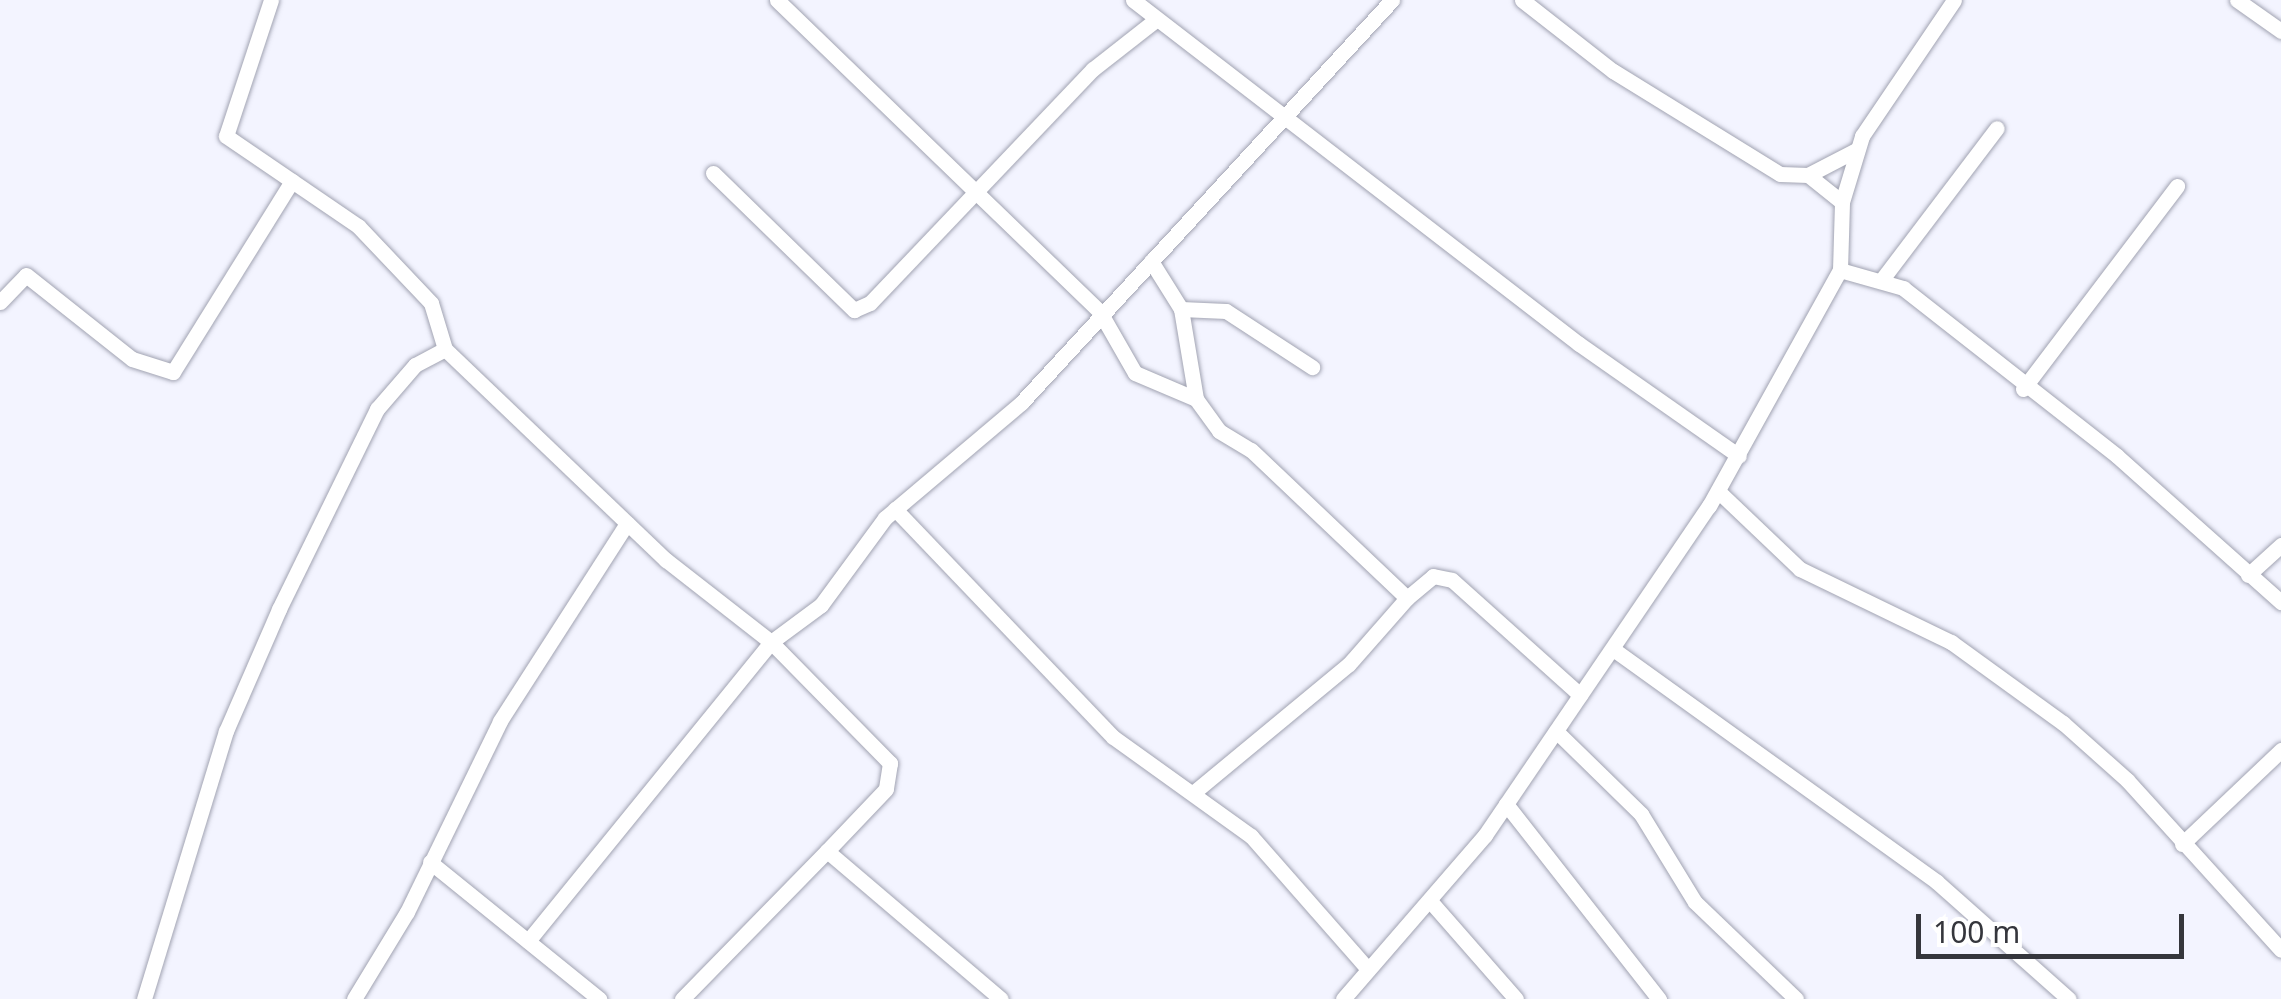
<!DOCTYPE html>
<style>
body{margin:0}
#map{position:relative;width:2281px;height:999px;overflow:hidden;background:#f3f4ff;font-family:"Noto Sans",sans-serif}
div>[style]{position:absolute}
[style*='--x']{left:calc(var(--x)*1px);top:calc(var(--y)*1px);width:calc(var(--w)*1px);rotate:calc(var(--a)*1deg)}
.roads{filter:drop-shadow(0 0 2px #a1a3b2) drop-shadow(0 0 2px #a1a3b2)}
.street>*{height:15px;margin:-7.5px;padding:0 7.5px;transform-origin:7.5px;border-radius:7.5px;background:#fff}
span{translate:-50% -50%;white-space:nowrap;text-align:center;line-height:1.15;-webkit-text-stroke:8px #fff;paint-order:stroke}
.scale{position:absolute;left:1916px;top:914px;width:268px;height:45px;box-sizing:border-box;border:5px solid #35363c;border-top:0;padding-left:12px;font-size:30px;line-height:35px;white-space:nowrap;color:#35363c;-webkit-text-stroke:8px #fff;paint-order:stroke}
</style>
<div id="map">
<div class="roads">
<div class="street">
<i style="--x:271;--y:0;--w:143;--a:108.3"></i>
<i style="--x:226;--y:136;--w:160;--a:34.3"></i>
<i style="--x:358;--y:226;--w:106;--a:46.5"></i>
<i style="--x:431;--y:303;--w:48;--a:73.1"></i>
<i style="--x:445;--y:349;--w:306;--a:43.7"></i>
<i style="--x:666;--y:560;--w:133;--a:38"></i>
<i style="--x:771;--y:642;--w:170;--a:45.5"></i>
<i style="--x:890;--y:763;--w:26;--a:99"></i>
<i style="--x:886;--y:789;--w:86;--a:133.6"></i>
<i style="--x:777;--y:0;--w:449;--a:44"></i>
<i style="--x:1100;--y:312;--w:70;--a:60.2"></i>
<i style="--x:1135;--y:373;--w:66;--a:23.1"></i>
<i style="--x:1133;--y:0;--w:563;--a:37.64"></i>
<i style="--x:1579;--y:344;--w:195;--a:35"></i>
<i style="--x:1522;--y:0;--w:115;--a:38"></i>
<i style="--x:1613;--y:71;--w:196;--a:31.7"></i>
<i style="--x:1780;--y:174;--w:28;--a:2"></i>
<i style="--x:1808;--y:175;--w:54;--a:-27.5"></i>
<i style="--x:2237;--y:0;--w:54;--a:35.2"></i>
<i style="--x:713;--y:173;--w:197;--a:44.2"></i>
<i style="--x:854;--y:310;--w:17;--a:-24"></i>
<i style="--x:870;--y:303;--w:323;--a:-46.4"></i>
<i style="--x:1093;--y:69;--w:76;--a:-38.1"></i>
<i style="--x:1808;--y:175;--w:43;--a:38.5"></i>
<i style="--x:1151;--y:261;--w:57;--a:58"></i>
<i style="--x:1181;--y:309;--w:91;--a:80.5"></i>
<i style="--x:1196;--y:399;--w:39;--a:54"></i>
<i style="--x:1219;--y:431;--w:37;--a:31"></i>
<i style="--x:1251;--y:450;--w:215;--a:43.5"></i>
<i style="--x:1407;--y:598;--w:34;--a:-40"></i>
<i style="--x:1433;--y:576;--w:19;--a:12"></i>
<i style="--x:1452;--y:580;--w:172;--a:41.9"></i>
<i style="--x:1840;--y:270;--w:66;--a:15.9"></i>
<i style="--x:1903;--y:288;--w:272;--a:38.1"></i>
<i style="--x:2117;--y:456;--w:220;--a:41.7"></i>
<i style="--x:1883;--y:278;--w:188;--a:-52.8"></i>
<i style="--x:0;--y:302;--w:37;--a:-46"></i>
<i style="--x:26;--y:275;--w:135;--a:38.4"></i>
<i style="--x:132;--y:359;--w:43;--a:17.6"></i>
<i style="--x:173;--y:372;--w:225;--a:-58.1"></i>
<i style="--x:1181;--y:309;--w:45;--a:2.5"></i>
<i style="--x:1226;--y:311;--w:103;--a:33.1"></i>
<i style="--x:2023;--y:389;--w:255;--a:-52.8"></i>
<i style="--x:1718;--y:491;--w:113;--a:43.6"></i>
<i style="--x:1800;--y:569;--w:168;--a:25.8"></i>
<i style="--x:1951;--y:642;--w:138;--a:35.9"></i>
<i style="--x:2063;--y:723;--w:86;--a:41.7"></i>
<i style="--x:2127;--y:780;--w:229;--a:47.8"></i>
<i style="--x:895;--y:509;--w:315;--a:46.3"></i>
<i style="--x:1113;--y:737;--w:170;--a:35.7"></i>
<i style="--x:1251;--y:836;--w:174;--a:48.7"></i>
<i style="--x:2248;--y:575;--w:45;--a:-42.3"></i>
<i style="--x:1613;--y:649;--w:399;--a:35.7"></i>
<i style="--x:1937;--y:882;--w:176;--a:41.6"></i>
<i style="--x:1556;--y:731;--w:119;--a:44.3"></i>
<i style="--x:1641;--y:814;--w:103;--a:58.5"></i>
<i style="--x:1695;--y:902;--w:140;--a:43.8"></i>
<i style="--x:1193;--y:793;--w:202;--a:-39.6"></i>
<i style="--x:1349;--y:664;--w:88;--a:-48.7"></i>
<i style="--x:1506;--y:804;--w:248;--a:51.9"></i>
<i style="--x:2182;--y:844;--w:137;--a:-43.5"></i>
<i style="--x:430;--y:862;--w:218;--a:39"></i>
<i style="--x:1431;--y:902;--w:129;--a:48.8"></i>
<i style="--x:528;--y:941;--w:385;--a:-50.9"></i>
<i style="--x:771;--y:642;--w:62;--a:-36.5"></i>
<i style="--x:821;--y:605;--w:108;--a:-53.7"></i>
<i style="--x:885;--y:518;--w:178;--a:-40.2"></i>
<i style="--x:1021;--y:403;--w:548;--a:-47.37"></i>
<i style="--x:144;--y:999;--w:280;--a:-73"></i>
<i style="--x:226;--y:731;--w:133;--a:-66.5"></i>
<i style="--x:279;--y:609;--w:223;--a:-63.9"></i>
<i style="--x:377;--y:409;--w:58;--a:-49.2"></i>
<i style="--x:415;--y:365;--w:34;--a:-28"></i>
<i style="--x:354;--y:999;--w:102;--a:-58.7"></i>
<i style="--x:407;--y:912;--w:212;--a:-64"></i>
<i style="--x:500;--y:721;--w:235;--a:-57.3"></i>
<i style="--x:682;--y:999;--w:207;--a:-45.6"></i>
<i style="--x:827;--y:851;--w:228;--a:40.4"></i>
<i style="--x:1343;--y:999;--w:217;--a:-49.1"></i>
<i style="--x:1485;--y:835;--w:398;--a:-55.8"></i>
<i style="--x:1709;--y:506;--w:270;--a:-61"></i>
<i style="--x:1840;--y:270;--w:68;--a:-88.3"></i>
<i style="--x:1842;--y:202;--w:69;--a:-73.1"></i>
<i style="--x:1862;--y:136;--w:164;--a:-55.9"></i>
</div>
</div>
<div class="scale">100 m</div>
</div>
